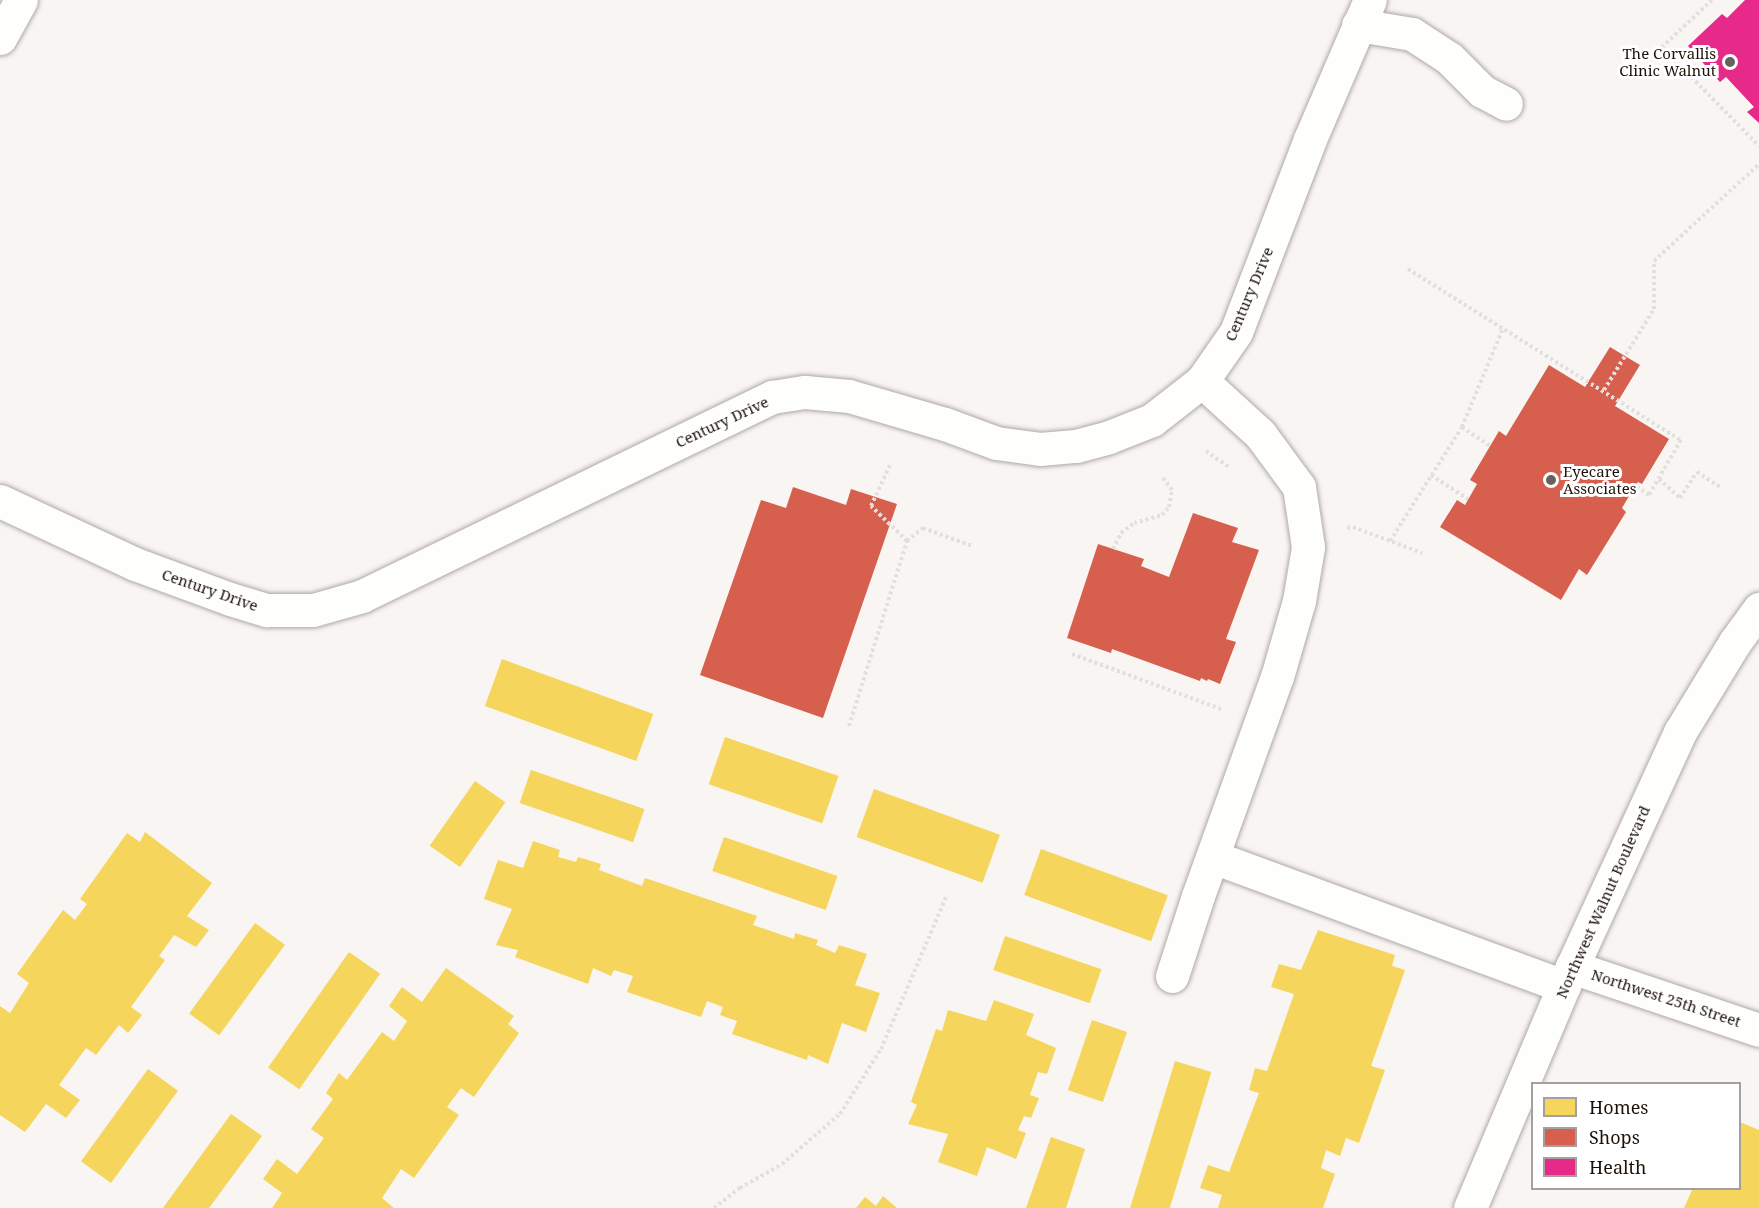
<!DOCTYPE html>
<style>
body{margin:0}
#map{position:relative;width:1759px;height:1208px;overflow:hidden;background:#f8f5f3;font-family:"Noto Serif",serif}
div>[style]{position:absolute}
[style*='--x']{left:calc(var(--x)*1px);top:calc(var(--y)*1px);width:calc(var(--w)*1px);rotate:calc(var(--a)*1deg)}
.homes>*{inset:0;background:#f6d55c;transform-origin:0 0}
.shops>*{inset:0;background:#d6604d}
.health>*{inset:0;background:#e7298a}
.path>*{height:4px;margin-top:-2px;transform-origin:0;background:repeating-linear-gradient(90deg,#e1e0df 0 3px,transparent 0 6px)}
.roads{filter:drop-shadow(0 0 2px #afa9a4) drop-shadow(0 0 2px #afa9a4)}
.minor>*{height:33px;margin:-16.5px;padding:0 16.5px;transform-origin:16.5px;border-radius:16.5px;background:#fefefd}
.major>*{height:33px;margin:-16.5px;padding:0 16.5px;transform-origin:16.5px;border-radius:16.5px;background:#fefefd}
.dots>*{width:16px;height:16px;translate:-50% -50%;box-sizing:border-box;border:3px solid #fff;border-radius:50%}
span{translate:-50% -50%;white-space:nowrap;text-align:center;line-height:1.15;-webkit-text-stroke:6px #fff;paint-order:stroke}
.poi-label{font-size:15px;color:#1c1209}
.right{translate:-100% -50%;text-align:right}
.left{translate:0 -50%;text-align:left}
.street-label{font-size:15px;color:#1c1209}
.legend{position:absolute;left:1531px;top:1082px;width:210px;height:108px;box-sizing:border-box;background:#fff;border:2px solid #a4a09d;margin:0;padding:8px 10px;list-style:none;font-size:18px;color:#1c1209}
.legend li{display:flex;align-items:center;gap:12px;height:30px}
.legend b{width:30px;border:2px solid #a4a09d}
</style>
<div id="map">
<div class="homes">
<i style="left:502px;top:659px;width:161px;height:50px;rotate:20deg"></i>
<i style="left:725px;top:737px;width:120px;height:50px;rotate:19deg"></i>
<i style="left:531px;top:770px;width:120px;height:35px;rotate:19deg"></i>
<i style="left:475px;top:781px;width:37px;height:79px;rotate:35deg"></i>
<i style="left:874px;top:789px;width:134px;height:51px;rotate:20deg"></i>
<i style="clip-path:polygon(145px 832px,212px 883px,187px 916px,209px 930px,196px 947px,174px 935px,159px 956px,165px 960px,131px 1007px,142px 1015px,128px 1033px,119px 1025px,96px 1055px,86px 1048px,59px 1085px,80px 1100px,66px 1118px,46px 1104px,25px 1132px,0 1115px,0 1006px,10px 1013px,29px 983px,17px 974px,63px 910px,75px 920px,87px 904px,80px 899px,127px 833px,140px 842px)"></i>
<i style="left:724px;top:837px;width:120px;height:36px;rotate:19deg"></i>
<i style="clip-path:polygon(533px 841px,560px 850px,558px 857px,576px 862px,578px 857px,601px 864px,599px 870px,642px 886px,645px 878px,757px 916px,753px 925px,794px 939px,795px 933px,818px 940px,816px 945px,835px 953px,839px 945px,867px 954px,855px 985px,880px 993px,866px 1032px,842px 1023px,828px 1064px,808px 1055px,807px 1060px,732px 1034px,737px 1021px,720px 1015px,723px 1007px,707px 1001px,701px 1017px,627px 992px,633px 976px,614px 970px,611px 976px,593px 968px,588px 984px,515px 957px,518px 950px,496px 945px,512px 909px,484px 899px,498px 860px,523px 868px)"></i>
<i style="left:1041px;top:849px;width:135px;height:49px;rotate:20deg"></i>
<i style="left:255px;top:923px;width:37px;height:112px;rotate:36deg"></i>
<i style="clip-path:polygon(1318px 930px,1395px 955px,1392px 966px,1405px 970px,1371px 1066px,1385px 1070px,1359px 1143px,1346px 1138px,1340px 1156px,1326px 1150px,1321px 1168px,1335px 1174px,1323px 1208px,1218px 1208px,1222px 1195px,1200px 1188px,1208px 1165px,1229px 1172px,1259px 1093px,1249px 1090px,1255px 1068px,1267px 1071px,1294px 994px,1271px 987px,1279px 964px,1301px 970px)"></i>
<i style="left:1005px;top:936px;width:102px;height:36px;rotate:19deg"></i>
<i style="left:349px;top:952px;width:38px;height:141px;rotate:35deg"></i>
<i style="clip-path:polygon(446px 968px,514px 1016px,508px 1024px,519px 1033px,474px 1097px,461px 1088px,447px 1107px,459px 1115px,414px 1178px,401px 1169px,382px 1198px,394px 1208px,272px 1208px,282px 1193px,263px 1179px,277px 1159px,297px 1174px,324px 1138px,311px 1129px,333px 1099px,326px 1093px,339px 1073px,347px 1080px,382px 1032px,394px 1041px,407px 1021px,389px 1006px,402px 987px,422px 1002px)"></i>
<i style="clip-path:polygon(994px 1000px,1034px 1014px,1026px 1035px,1056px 1048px,1047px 1074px,1038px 1072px,1030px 1095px,1039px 1098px,1031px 1118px,1024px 1116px,1018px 1130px,1026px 1133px,1016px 1159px,987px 1147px,977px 1176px,938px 1162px,948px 1134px,908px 1124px,917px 1105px,911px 1102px,936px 1029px,942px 1031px,948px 1010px,986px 1021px)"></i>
<i style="left:1092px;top:1020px;width:37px;height:74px;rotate:19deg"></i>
<i style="left:1175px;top:1061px;width:38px;height:156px;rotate:17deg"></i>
<i style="left:148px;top:1069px;width:37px;height:114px;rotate:36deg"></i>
<i style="clip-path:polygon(231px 1114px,262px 1136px,209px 1208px,163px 1208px)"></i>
<i style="clip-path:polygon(1740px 1122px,1759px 1130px,1759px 1208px,1684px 1208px,1693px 1188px,1740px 1188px)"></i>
<i style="clip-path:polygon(1051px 1137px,1085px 1149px,1066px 1208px,1026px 1208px)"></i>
<i style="clip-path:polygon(883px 1196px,897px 1208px,856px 1208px,865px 1197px,876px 1206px)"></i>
</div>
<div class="shops">
<i style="clip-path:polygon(1610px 347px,1640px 365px,1615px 406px,1669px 439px,1642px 484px,1638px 482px,1635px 486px,1622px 508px,1626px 512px,1587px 575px,1579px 569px,1561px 600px,1440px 527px,1457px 500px,1465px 505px,1477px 484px,1470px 480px,1499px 431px,1506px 436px,1549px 365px,1585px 387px)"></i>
<i style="clip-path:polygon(793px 487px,846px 505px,851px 489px,897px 504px,823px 718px,700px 675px,761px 500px,786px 508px)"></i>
<i style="clip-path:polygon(1193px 513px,1238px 528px,1232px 542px,1259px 550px,1226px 639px,1236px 642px,1220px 684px,1208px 679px,1207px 681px,1201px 678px,1200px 681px,1112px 649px,1111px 653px,1067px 638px,1098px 544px,1144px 559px,1141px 566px,1169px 577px)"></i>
</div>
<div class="health">
<i style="clip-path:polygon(1745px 0,1759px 0,1759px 123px,1747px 112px,1754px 107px,1726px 77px,1720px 82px,1688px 46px,1722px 14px,1727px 18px)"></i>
</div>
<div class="path">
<i style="--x:1712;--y:0;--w:69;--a:136.8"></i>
<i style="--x:1662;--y:47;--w:139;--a:45.6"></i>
<i style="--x:1408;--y:269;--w:322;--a:32.1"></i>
<i style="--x:1681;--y:440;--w:64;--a:120.2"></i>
<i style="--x:1649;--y:495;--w:17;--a:-147"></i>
<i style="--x:1604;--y:390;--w:95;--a:-58.3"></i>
<i style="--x:1654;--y:309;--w:48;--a:-90"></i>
<i style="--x:1654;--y:261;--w:143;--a:-42.7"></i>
<i style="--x:1462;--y:427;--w:34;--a:34"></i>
<i style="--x:1206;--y:451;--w:29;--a:35"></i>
<i style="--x:1431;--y:475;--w:44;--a:33"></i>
<i style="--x:1659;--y:479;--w:28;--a:42"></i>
<i style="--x:1680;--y:498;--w:31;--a:-57"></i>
<i style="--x:1697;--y:472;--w:30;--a:33"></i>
<i style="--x:1347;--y:528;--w:6;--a:-9"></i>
<i style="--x:1353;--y:527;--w:74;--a:20.6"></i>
<i style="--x:907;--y:541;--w:21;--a:-39"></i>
<i style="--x:923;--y:528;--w:52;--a:20.2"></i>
<i style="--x:1390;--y:541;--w:135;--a:-57.7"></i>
<i style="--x:1462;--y:427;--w:107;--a:-67.5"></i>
<i style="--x:1113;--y:549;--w:18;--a:-63"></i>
<i style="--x:1121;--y:533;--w:16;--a:-38"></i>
<i style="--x:1134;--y:523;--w:29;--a:-16"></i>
<i style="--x:1162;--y:515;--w:11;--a:-49"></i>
<i style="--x:1169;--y:507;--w:17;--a:-80"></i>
<i style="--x:1172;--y:490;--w:17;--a:-126"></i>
<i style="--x:1072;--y:654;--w:159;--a:20.3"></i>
<i style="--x:849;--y:726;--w:194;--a:-72.6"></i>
<i style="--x:907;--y:541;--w:50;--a:-135.8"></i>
<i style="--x:871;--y:506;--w:45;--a:-65.1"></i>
<i style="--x:714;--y:1208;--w:33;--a:-38"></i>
<i style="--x:740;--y:1188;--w:48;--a:-29.7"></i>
<i style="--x:782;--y:1164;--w:77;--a:-40.8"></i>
<i style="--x:840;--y:1114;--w:77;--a:-57.8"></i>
<i style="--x:881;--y:1049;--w:168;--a:-66.8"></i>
</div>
<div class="roads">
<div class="minor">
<i style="--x:1358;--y:25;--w:55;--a:9.5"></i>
<i style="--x:1412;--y:34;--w:44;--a:33"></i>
<i style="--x:1449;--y:58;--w:47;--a:45"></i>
<i style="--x:1482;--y:91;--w:27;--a:28"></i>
<i style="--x:0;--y:38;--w:43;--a:-61.1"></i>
<i style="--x:0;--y:501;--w:149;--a:25"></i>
<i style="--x:135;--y:564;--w:101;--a:20.2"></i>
<i style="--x:230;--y:599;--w:39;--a:17"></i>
<i style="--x:267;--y:610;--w:46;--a:0"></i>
<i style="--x:313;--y:610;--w:51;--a:-15.9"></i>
<i style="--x:362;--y:596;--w:456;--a:-25.9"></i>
<i style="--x:772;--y:397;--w:33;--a:-9"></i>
<i style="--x:805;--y:392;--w:44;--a:5.2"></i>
<i style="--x:849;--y:396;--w:100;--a:16.3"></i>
<i style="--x:945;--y:424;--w:54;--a:20.4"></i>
<i style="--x:996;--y:443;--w:44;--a:7.8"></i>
<i style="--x:1040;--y:449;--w:36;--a:-5"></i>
<i style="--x:1076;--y:446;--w:34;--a:-15"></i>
<i style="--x:1109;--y:437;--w:46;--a:-21.6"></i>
<i style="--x:1152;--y:420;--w:63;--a:-38"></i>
<i style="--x:1202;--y:381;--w:60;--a:-55.2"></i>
<i style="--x:1236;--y:332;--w:207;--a:-69"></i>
<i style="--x:1310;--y:139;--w:151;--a:-66.7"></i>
<i style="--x:1213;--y:857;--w:374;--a:20.2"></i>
<i style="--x:1572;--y:967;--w:197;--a:18.6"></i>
<i style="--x:1172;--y:976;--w:84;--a:-72"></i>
<i style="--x:1198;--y:896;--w:233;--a:-70.2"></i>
<i style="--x:1277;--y:677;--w:79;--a:-73.9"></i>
<i style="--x:1299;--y:601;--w:55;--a:-80.5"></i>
<i style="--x:1308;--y:547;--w:61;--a:-98.5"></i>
<i style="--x:1299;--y:487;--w:66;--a:-126.3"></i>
<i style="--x:1260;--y:434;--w:79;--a:-137.6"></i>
</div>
<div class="major">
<i style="--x:1470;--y:1208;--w:262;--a:-67.1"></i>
<i style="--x:1572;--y:967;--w:259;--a:-65.3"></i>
<i style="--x:1680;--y:732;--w:105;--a:-58.6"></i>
<i style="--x:1735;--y:642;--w:41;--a:-54"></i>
</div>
</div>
<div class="dots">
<i style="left:1730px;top:62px;background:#69615b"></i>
<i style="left:1551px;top:480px;background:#69615b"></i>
</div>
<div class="poi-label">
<span class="right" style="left:1716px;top:62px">The Corvallis<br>Clinic Walnut</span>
<span class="left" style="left:1563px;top:480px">Eyecare<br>Associates</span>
</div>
<div class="street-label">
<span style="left:1249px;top:294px;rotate:-67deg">Century Drive</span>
<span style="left:722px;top:422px;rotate:-25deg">Century Drive</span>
<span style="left:210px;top:590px;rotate:19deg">Century Drive</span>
<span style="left:1603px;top:902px;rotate:-66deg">Northwest Walnut Boulevard</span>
<span style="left:1666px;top:998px;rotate:18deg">Northwest 25th Street</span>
</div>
<ul class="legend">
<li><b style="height:16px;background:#f6d55c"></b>Homes</li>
<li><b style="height:16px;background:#d6604d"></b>Shops</li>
<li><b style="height:16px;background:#e7298a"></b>Health</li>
</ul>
</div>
